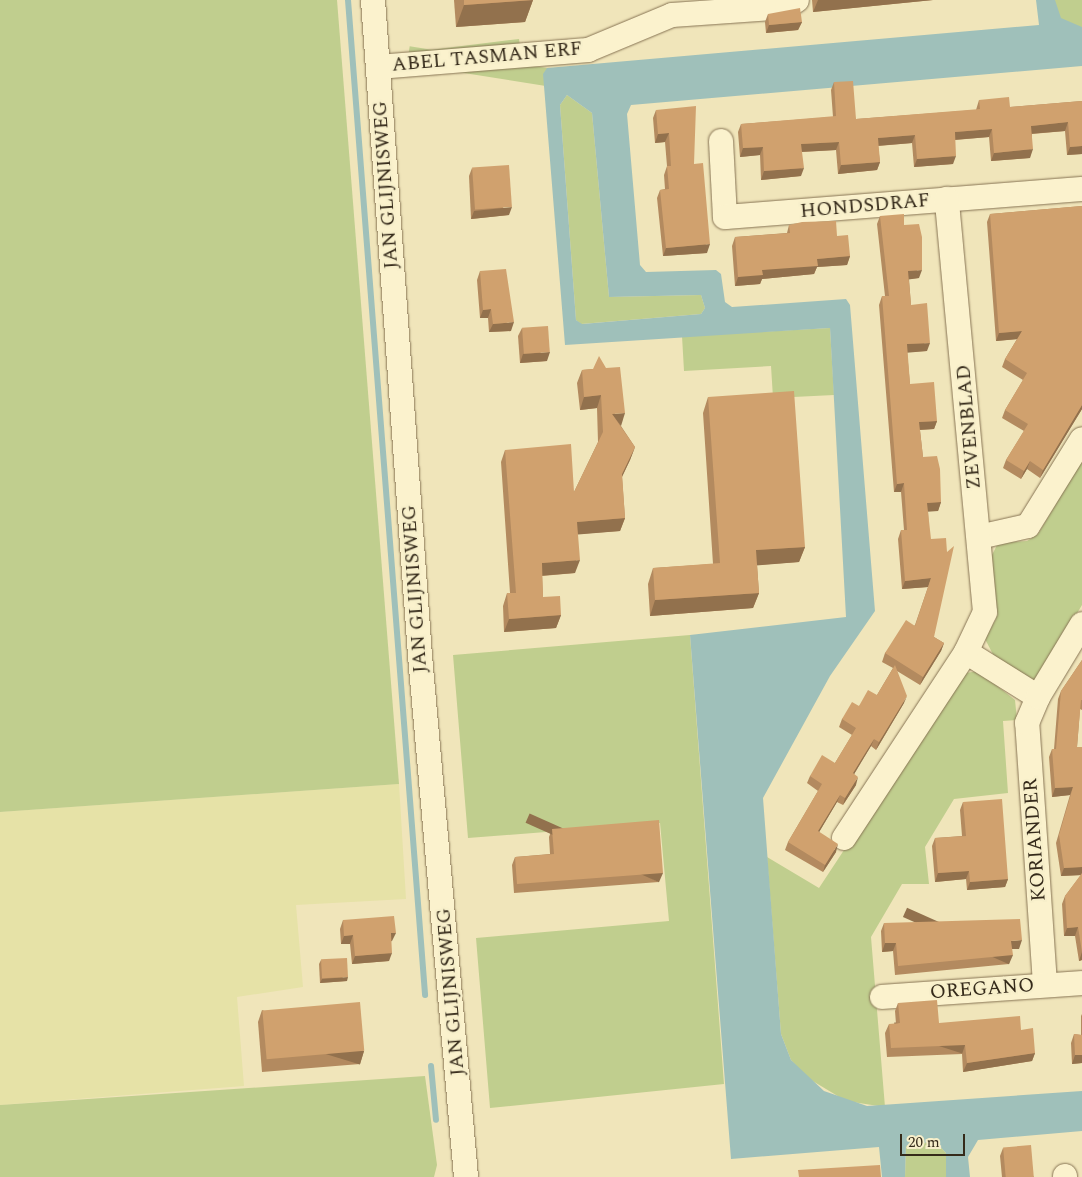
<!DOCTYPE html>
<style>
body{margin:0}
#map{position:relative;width:1082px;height:1177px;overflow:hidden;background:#f0e5ba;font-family:Spectral,serif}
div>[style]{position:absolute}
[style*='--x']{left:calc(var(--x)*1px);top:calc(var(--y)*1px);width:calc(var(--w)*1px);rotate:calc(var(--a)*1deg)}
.farmland>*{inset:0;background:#e6e2a7}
.green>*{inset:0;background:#c0ce8e;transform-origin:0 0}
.water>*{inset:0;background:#9fc0ba}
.stream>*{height:6px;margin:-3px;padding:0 3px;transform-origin:3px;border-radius:3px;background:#9fc0ba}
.roads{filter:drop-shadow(0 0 1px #877454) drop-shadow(0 0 1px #877454)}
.minor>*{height:24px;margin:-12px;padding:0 12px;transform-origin:12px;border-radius:12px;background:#fbf2cd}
.wall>*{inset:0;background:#b38a5f}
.shaded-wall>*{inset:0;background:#92714d;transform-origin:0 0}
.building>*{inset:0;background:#d0a16e;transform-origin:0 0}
span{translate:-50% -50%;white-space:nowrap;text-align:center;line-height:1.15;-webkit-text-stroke:4.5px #f7efca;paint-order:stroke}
.street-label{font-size:20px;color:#352a1a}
.scale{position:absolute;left:900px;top:1134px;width:65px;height:22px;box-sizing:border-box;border:2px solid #352a1a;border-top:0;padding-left:6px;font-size:15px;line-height:18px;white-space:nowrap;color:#352a1a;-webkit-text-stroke:4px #f7efca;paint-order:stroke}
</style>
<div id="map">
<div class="farmland">
<i style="clip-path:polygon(399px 784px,406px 899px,296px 905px,303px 987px,237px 997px,244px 1086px,0 1105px,0 812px)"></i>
</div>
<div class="green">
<i style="clip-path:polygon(0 0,337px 0,399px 784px,0 812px)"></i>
<i style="clip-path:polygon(1043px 0,1082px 0,1082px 51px)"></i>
<i style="left:519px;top:39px;width:8px;height:114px;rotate:83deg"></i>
<i style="left:547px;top:68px;width:18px;height:139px;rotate:99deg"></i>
<i style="clip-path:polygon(567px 95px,592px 113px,609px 297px,701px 295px,705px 308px,701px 314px,581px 324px,576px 320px,560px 105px)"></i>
<i style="clip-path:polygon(830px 328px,834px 395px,773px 398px,771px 366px,684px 371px,682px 336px)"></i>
<i style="clip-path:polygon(1082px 460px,1082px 605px,1034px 685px,997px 662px,985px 639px,996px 619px,991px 557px,998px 543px,1027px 541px,1038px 534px)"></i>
<i style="clip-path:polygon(690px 635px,724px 1084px,490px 1108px,476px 938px,669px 921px,660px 823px,468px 838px,453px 655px)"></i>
<i style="clip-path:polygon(978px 671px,1015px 700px,1017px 720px,1003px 721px,1008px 793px,954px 799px,925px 847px,929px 884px,902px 884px,871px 937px,885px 1107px,846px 1101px,806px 1077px,791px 1060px,781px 1034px,767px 857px,819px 888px,960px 674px)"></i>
<i style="clip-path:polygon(425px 1076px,437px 1165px,434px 1177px,0 1177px,0 1105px)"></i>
<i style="clip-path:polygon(935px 1141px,946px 1153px,946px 1177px,905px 1177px,906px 1146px)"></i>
</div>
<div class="water">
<i style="clip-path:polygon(evenodd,1036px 0,1055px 0,1061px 18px,1082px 27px,1082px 66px,631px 105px,627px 114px,640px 265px,646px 272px,716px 270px,721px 274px,725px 302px,732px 307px,846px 299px,850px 305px,875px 611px,830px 676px,763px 798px,781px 1034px,791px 1060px,824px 1091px,867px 1106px,1082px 1091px,1082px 1131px,978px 1140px,968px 1157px,970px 1177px,946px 1177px,946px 1153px,935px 1141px,906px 1146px,905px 1177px,882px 1177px,879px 1147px,731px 1159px,690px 635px,846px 617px,830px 328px,565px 345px,543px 74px,547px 68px,1039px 25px,1036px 0,567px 95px,592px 113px,609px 297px,701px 295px,705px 308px,701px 314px,582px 324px,576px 320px,560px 105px,567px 95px)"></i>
</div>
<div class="stream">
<i style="--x:348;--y:0;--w:998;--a:85.57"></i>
<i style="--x:431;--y:1066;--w:54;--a:84.7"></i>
</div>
<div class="roads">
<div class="minor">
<i style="--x:373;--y:0;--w:658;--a:85.9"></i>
<i style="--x:420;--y:656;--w:523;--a:84.95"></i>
<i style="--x:378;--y:67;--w:211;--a:-4.6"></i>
<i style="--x:588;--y:50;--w:91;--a:-22.6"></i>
<i style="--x:672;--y:15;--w:115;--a:-4"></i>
<i style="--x:787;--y:7;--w:12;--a:-35"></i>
<i style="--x:721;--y:141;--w:76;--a:87"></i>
<i style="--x:725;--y:217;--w:358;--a:-4.5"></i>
<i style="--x:979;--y:537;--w:50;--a:-12.7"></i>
<i style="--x:1028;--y:526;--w:102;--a:-58.2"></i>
<i style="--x:966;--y:652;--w:85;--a:32"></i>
<i style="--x:844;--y:838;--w:222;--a:-56.7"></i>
<i style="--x:966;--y:652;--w:44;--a:-64.6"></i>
<i style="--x:985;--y:612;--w:415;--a:-95.3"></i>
<i style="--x:1045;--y:984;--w:262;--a:-93.9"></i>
<i style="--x:1027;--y:723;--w:28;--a:-67"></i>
<i style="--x:1038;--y:697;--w:85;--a:-58.9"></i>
<i style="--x:882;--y:997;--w:200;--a:-4"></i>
<i style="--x:1065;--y:1176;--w:1;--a:90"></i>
</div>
</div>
<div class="wall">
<i style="clip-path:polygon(454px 0,533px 0,525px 22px,456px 27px)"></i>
<i style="clip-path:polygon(812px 0,933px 0,813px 12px)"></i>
<i style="clip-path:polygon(768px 14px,802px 22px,798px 30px,766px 33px,765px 22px)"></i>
<i style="clip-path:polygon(834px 82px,856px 119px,976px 110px,979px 100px,1010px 107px,1082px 101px,1082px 154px,1067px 155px,1065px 131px,1032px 134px,1030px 158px,991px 161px,989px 137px,955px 140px,953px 164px,914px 167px,912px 143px,878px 146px,880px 162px,877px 170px,838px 174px,836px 150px,802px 152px,801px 176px,761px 180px,760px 155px,740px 157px,738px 132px,741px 124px,833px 117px,831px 90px)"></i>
<i style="clip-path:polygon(656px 110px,694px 164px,707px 253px,663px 256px,657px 198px,660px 190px,665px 189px,664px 175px,667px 166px,665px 142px,655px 143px,653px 118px)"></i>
<i style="clip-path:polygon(472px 168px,509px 215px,471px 219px,469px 176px)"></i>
<i style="clip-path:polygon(1082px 206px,1082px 409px,1040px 478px,1027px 469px,1021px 479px,1003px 468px,1006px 460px,1024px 431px,1002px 418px,1005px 410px,1023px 380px,1002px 367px,1005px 359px,1017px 339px,996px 341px,987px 222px,990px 214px)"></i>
<i style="clip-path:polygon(880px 216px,904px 225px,919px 278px,909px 279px,911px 305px,927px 351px,907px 352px,910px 384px,937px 421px,934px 429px,920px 430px,923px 457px,941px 502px,938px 511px,928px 511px,934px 637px,944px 643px,941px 651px,920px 685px,897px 671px,904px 703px,876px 750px,871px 746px,861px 762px,854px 774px,856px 785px,843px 805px,837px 802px,819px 832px,836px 852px,823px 872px,785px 850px,788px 842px,818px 791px,807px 783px,810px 776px,835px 763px,852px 735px,839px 727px,842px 719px,859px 706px,877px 695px,893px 668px,882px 662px,885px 653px,915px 625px,928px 587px,902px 589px,898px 539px,901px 530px,904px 530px,901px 492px,894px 492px,879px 305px,882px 296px,885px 296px,877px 224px)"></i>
<i style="clip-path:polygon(789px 225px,837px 236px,850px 256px,847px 265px,817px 267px,814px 274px,762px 279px,760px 284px,735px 286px,732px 246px,735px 237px,787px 233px)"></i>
<i style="clip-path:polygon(480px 271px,511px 331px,489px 332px,488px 318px,480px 318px,477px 280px)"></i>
<i style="clip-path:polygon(522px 328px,547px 361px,520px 363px,518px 336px)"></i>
<i style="clip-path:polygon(593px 369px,621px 426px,635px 447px,630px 460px,622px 477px,625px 518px,620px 531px,578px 534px,575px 573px,542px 576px,543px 597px,561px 615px,556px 628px,504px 632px,503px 606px,507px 593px,510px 593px,501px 462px,505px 450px,574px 492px,598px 442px,597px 408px,580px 410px,577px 383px,582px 370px)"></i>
<i style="clip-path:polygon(708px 397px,805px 547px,799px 562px,757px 565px,759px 593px,753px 608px,650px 616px,648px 584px,653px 568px,713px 564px,703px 413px)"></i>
<i style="clip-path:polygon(1082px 660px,1082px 710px,1080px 709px,1077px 747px,1082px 747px,1082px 960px,1079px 961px,1075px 936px,1064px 936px,1062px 904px,1065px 896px,1081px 875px,1061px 876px,1056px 843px,1070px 795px,1052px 797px,1049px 757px,1052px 749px,1054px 749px,1058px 699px,1061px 691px)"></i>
<i style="clip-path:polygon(963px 802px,1008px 879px,1005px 887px,967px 890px,966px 879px,935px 882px,932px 846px,935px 838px,962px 836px,960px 810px)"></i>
<i style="clip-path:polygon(552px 829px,659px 882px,514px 893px,512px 865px,515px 857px,550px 854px,549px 837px)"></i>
<i style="clip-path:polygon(343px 920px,392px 941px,391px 941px,389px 961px,352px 964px,350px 944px,341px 944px,340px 929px)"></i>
<i style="clip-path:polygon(884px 923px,1019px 949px,1012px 949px,1009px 964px,895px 975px,893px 951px,882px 952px,881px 931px)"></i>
<i style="clip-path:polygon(321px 960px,347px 981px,320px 983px,319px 964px)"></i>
<i style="clip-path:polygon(898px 1003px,939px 1023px,1021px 1030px,1035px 1053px,1032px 1061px,963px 1072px,962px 1054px,887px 1057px,885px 1033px,889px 1024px,896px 1024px,895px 1011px)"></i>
<i style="clip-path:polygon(262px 1010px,364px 1051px,360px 1064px,262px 1072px,258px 1022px)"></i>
<i style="clip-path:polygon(1082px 1014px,1082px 1063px,1072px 1064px,1071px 1043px,1074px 1034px,1081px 1035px,1081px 1016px)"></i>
<i style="clip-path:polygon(1003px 1148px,1034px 1177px,1002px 1177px,1000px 1156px)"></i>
</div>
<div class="shaded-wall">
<i style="clip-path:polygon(533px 0,525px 22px,456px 27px,464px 5px)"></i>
<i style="clip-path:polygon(818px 0,933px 0,813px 12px)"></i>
<i style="clip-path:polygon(802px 22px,798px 30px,766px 33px,769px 25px)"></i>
<i style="clip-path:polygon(1068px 122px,1065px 131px,1028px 134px,1031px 126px)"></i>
<i style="clip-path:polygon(992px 129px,989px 137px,952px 140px,955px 132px)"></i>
<i style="clip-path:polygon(669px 133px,665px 142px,655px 143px,658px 134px)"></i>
<i style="clip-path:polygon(915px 135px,912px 143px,875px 146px,878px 138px)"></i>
<i style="clip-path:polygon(839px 142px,836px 150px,798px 152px,801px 144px)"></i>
<i style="clip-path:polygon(1082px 146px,1082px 154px,1067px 155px,1070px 147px)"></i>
<i style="clip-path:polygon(763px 147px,760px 155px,740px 157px,743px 148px)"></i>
<i style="clip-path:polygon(1033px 149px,1030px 158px,991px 161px,994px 153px)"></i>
<i style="clip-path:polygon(956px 156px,953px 164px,914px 167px,917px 159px)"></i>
<i style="clip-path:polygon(880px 162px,877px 170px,838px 174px,841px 165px)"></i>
<i style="clip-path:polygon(804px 168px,801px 176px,761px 180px,764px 171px)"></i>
<i style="clip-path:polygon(512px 207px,509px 215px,471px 219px,474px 211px)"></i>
<i style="clip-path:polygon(710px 244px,707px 253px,663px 256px,666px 248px)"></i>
<i style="clip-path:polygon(850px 256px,847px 265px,817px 267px,814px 274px,762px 279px,760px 284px,735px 286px,738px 277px,762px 270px,817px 259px)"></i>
<i style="clip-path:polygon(922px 270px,919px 278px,905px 280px,908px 271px)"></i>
<i style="clip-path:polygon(491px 309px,488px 318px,480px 318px,483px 310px)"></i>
<i style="clip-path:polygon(514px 322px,511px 331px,489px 332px,493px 324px)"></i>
<i style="clip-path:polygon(1022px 331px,1019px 339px,996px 341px,999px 333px)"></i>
<i style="clip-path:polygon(930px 343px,927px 351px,904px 353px,907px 344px)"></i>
<i style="clip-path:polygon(550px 352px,547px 361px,520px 363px,523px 354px)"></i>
<i style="clip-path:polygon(601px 395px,597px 408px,580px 410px,584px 397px)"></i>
<i style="clip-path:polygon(1082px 405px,1082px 409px,1040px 478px,1043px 470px)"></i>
<i style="clip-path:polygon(625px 413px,621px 426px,612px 414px)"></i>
<i style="clip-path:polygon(937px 421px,934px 429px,916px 430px,919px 422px)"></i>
<i style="clip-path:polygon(635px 447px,630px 460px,617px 487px,622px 474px)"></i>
<i style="clip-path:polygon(1030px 461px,1027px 469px,1021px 479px,1024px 471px)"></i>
<i style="clip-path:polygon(904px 483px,901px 492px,894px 492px,897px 484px)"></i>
<i style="clip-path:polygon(941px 502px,938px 511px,924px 512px,927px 503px)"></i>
<i style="clip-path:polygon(625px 518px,620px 531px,572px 535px,577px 522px)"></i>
<i style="clip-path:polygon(805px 547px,799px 562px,750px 566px,756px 550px)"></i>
<i style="clip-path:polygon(580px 560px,575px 573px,537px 576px,542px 563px)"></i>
<i style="clip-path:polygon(931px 578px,928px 587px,902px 589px,905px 581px)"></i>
<i style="clip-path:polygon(759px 593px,753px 608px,650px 616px,655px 600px)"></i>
<i style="clip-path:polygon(561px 615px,556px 628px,504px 632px,509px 619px)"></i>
<i style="clip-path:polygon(944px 643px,941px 651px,920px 685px,923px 677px)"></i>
<i style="clip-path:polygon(907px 696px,904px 703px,876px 750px,879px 742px)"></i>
<i style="clip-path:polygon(874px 739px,871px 746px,850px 781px,853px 773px)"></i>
<i style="clip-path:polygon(858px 777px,856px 785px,843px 805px,845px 798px)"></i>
<i style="clip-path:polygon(1073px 787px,1070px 795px,1052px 797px,1055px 788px)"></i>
<i style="clip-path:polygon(840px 795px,837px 802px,815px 839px,818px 831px)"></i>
<i style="clip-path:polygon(838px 844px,836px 852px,823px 872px,825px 865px)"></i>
<i style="clip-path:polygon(1082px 867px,1082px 875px,1061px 876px,1064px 868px)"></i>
<i style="clip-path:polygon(969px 871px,966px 879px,935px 882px,938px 873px)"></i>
<i style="left:663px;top:873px;width:10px;height:146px;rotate:114deg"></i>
<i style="clip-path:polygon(1008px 879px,1005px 887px,967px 890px,970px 882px)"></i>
<i style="clip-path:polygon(1078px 927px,1075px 936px,1064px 936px,1067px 928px)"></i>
<i style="clip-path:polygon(391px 933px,396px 933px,392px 941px,388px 942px)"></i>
<i style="clip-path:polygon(353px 935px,350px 944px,341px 944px,344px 936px)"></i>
<i style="clip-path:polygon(1022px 940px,1019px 949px,1008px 949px,1011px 941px)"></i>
<i style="clip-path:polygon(885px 943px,896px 943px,893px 951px,882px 952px)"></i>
<i style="clip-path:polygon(1082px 952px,1082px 960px,1079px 961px)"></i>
<i style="clip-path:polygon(392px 953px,389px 961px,352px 964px,355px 956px)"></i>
<i style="left:1013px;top:955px;width:10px;height:116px;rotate:114deg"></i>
<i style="clip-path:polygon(348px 977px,347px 981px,320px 983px,322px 979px)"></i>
<i style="left:965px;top:1045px;width:9px;height:74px;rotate:108deg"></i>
<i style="left:364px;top:1051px;width:14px;height:98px;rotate:107deg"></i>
<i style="clip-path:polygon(1035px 1053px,1032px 1061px,963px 1072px,967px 1063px)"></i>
<i style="clip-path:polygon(1075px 1055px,1082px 1055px,1082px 1063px,1072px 1064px)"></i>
</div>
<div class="building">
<i style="clip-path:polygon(464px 0,533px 0,464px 5px)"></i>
<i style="clip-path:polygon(800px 8px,802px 22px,769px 25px,768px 14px)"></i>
<i style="clip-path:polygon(853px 81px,856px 119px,980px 109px,979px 100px,1009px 97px,1010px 107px,1082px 101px,1082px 146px,1070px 147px,1068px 122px,1031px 126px,1033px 149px,994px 153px,992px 129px,955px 132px,956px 156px,917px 159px,915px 135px,878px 138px,880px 162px,841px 165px,839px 142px,801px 144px,804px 168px,764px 171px,763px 147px,743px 148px,741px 124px,836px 116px,834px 82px)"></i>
<i style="clip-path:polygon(696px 106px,694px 164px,703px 163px,710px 244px,666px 248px,660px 190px,669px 189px,667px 166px,671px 166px,669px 133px,658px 134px,656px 110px)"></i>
<i style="left:509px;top:165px;width:42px;height:37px;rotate:86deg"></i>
<i style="clip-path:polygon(1082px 206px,1082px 405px,1043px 470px,1030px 461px,1024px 471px,1006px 460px,1028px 424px,1005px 410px,1027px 373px,1005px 359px,1022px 331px,999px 333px,990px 214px)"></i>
<i style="clip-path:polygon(904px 214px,904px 225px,919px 224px,922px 237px,922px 270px,908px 271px,911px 305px,927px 303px,930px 343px,907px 344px,910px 384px,934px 382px,937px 421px,919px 422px,923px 457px,937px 456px,940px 469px,941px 502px,927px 503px,931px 539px,946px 538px,947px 552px,954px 546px,934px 637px,944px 643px,923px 677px,885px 653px,906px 620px,915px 626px,931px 578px,905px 581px,901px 530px,907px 530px,904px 483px,897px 484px,882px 296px,889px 296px,880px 216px)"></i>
<i style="clip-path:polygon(836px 221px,837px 236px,848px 235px,850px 256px,817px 259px,818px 266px,762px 270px,763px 275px,738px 277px,735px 237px,790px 233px,789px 225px,802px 222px)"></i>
<i style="clip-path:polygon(506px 269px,514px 322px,493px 324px,491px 309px,483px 310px,480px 271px)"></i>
<i style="left:548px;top:326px;width:26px;height:26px;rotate:86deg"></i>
<i style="clip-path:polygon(599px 356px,606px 368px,620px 367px,625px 413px,612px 414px,635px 447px,622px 474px,625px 518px,577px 522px,580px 560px,542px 563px,543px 597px,560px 596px,561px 615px,509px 619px,507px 593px,516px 593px,505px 450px,571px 444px,574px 492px,603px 432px,601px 395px,584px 397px,582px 370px,593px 369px)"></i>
<i style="clip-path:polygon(794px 391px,805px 547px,756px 550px,759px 593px,655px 600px,653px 568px,720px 563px,708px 397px)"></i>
<i style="clip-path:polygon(1082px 660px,1082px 700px,1081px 700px,1077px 747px,1082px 747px,1082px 867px,1064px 868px,1059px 835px,1073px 787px,1055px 788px,1052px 749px,1056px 749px,1061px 691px)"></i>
<i style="clip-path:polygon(895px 665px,907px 696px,879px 742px,874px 739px,864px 755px,853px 773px,858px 777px,845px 798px,840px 795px,818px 831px,838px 844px,825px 865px,788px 842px,822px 784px,810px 776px,822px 755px,835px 763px,856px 728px,842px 719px,852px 702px,859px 706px,868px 690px,877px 695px)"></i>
<i style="clip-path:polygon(1002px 799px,1008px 879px,970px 882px,969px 871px,938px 873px,935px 838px,966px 836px,963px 802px)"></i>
<i style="clip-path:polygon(659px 820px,663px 873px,517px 884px,515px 857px,554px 854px,552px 829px)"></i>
<i style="clip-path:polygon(1082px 873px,1082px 952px,1078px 927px,1067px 928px,1065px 896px)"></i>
<i style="clip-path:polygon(394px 916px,396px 933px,391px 933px,392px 953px,355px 956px,353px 935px,344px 936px,343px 920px)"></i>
<i style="clip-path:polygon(1020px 919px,1022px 940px,1011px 941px,1013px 955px,898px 966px,896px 943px,885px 943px,884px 923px)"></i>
<i style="left:347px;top:958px;width:19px;height:26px;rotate:87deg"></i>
<i style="clip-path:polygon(937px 1000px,939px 1023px,1020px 1016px,1021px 1030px,1033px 1028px,1035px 1053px,967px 1063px,965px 1045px,891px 1048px,889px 1024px,900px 1023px,898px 1003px)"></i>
<i style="left:360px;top:1002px;width:49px;height:98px;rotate:85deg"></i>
<i style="clip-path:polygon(1074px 1034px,1082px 1035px,1082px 1055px,1075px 1055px)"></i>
<i style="left:1031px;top:1145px;width:32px;height:28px;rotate:85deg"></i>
<i style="clip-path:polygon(880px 1165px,881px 1177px,799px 1177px,798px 1170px)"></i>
</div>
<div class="street-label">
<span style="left:487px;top:57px;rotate:-5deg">ABEL TASMAN ERF</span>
<span style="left:386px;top:185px;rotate:-94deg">JAN GLIJNISWEG</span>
<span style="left:865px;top:206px;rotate:-5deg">HONDSDRAF</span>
<span style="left:969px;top:427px;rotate:-95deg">ZEVENBLAD</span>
<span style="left:415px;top:589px;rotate:-94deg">JAN GLIJNISWEG</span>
<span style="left:1035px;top:840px;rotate:-94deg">KORIANDER</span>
<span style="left:982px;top:989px;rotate:-4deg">OREGANO</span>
<span style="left:451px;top:992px;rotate:-95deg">JAN GLIJNISWEG</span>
</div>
<div class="scale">20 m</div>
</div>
